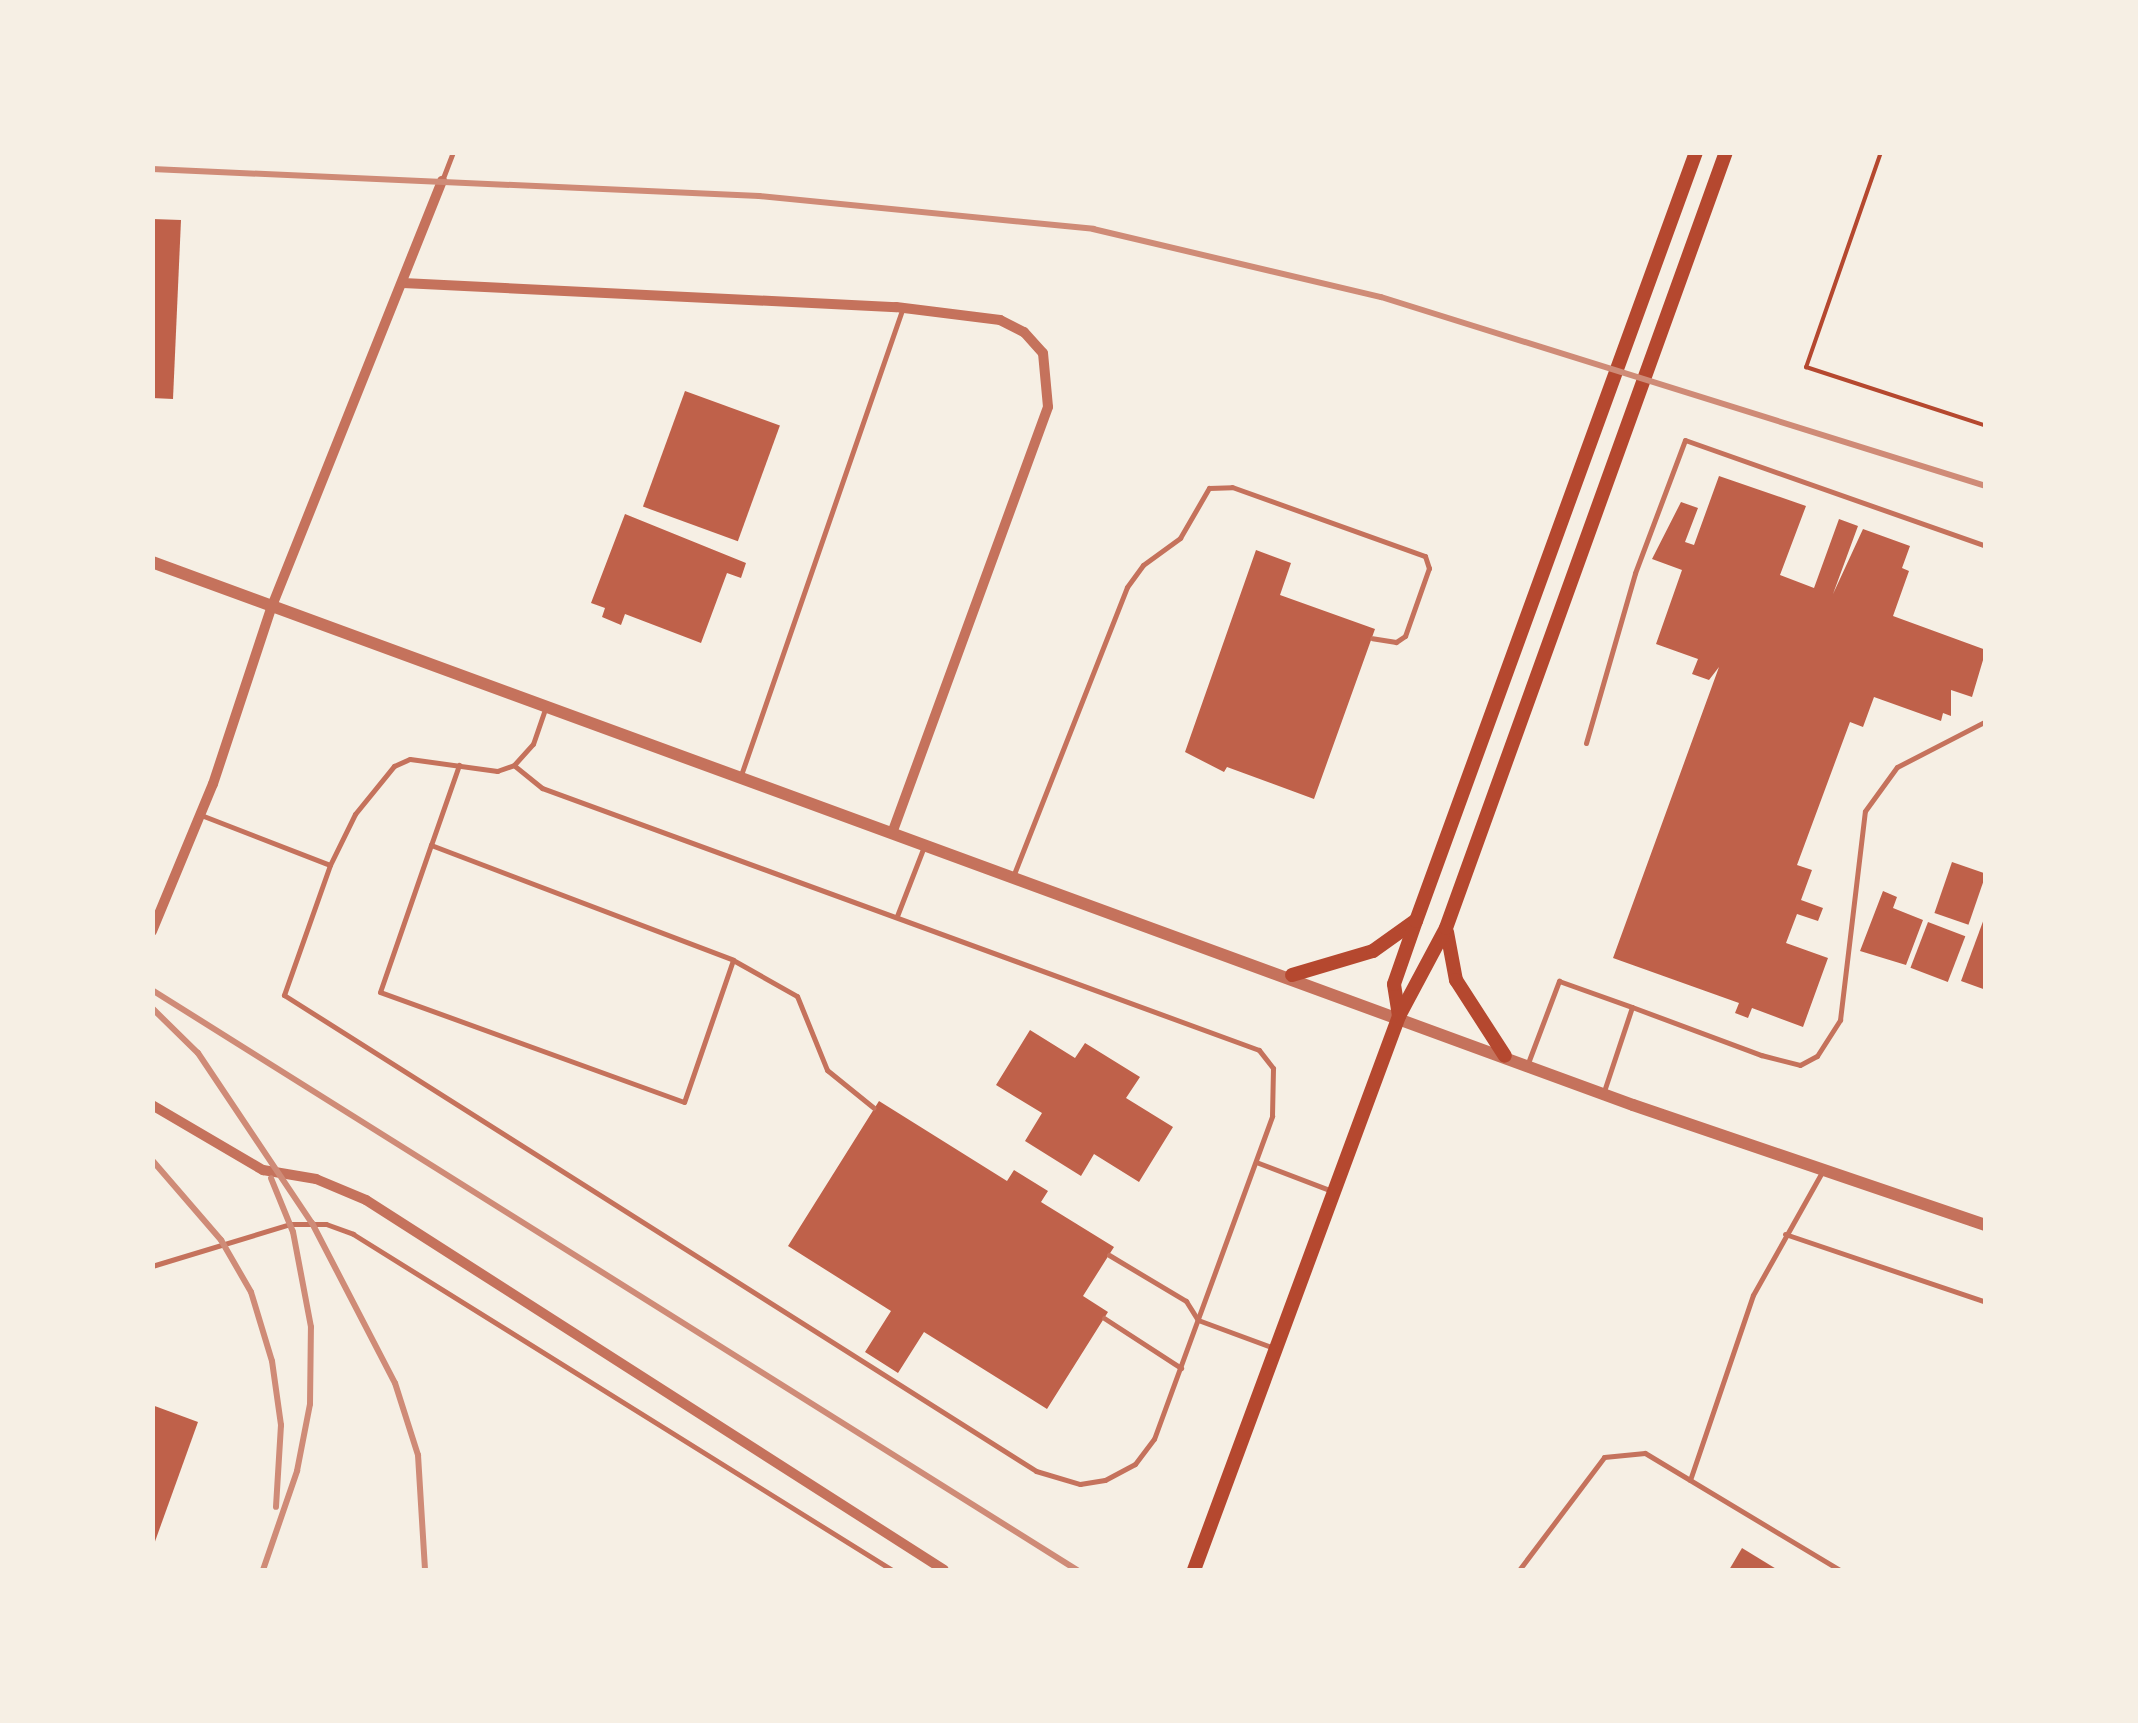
<!DOCTYPE html>
<style>
body{margin:0}
#map{position:relative;width:2138px;height:1723px;overflow:hidden;background:#f6efe4;font-family:"Exo 2",sans-serif}
div>[style]{position:absolute}
[style*='--x']{left:calc(var(--x)*1px);top:calc(var(--y)*1px);width:calc(var(--w)*1px);rotate:calc(var(--a)*1deg)}
.building>*{inset:0;background:#bf614a;transform-origin:0 0}
.path>*{height:4px;margin:-2px;padding:0 2px;transform-origin:2px;border-radius:2px;background:#b5482f}
.service>*{height:5px;margin:-2.5px;padding:0 2.5px;transform-origin:2.5px;border-radius:2.5px;background:#c5725c}
.minor>*{height:10px;margin:-5px;padding:0 5px;transform-origin:5px;border-radius:5px;background:#c5725c}
.tertiary>*{height:12px;margin:-6px;padding:0 6px;transform-origin:6px;border-radius:6px;background:#c5725c}
.secondary>*{height:14px;margin:-7px;padding:0 7px;transform-origin:7px;border-radius:7px;background:#b5482f}
.rail>*{height:6px;margin:-3px;padding:0 3px;transform-origin:3px;border-radius:3px;background:#cf8b77}
span{translate:-50% -50%;white-space:nowrap;text-align:center;line-height:1.15;-webkit-text-stroke:10px #f6efe4;paint-order:stroke}
.frame{position:absolute;inset:0;border:155px solid #f6efe4;pointer-events:none}
</style>
<div id="map">
<div class="building">
<i style="clip-path:polygon(152px 219px,181px 220px,173px 399px,152px 398px)"></i>
<i style="left:685px;top:391px;width:101px;height:123px;rotate:20deg"></i>
<i style="clip-path:polygon(1719px 476px,1806px 506px,1780px 575px,1814px 588px,1839px 519px,1858px 526px,1833px 594px,1863px 529px,1910px 546px,1902px 568px,1909px 571px,1893px 616px,1986px 650px,1972px 697px,1951px 690px,1951px 716px,1943px 713px,1941px 721px,1874px 697px,1863px 727px,1850px 722px,1797px 865px,1812px 870px,1801px 900px,1823px 908px,1818px 921px,1797px 914px,1786px 943px,1828px 958px,1803px 1027px,1752px 1008px,1748px 1018px,1735px 1013px,1739px 1003px,1613px 958px,1719px 667px,1709px 680px,1692px 674px,1698px 659px,1656px 644px,1682px 570px,1652px 559px,1681px 502px,1698px 508px,1685px 542px,1694px 545px)"></i>
<i style="clip-path:polygon(625px 514px,746px 563px,741px 578px,727px 573px,701px 643px,625px 614px,621px 625px,602px 617px,605px 608px,591px 603px)"></i>
<i style="clip-path:polygon(1256px 550px,1291px 563px,1280px 595px,1375px 629px,1314px 799px,1227px 767px,1224px 772px,1185px 752px)"></i>
<i style="left:1952px;top:862px;width:36px;height:54px;rotate:19deg"></i>
<i style="clip-path:polygon(1883px 891px,1897px 897px,1893px 908px,1923px 920px,1906px 965px,1860px 951px)"></i>
<i style="clip-path:polygon(1985px 916px,1986px 916px,1986px 990px,1961px 981px)"></i>
<i style="left:1928px;top:922px;width:40px;height:49px;rotate:21deg"></i>
<i style="clip-path:polygon(1030px 1030px,1075px 1058px,1085px 1043px,1140px 1077px,1126px 1098px,1173px 1127px,1139px 1182px,1094px 1154px,1081px 1176px,1025px 1141px,1042px 1113px,996px 1085px)"></i>
<i style="clip-path:polygon(879px 1101px,1007px 1181px,1014px 1170px,1048px 1191px,1041px 1202px,1114px 1247px,1083px 1296px,1108px 1312px,1047px 1409px,924px 1332px,898px 1373px,865px 1352px,891px 1311px,788px 1246px)"></i>
<i style="clip-path:polygon(152px 1405px,198px 1422px,153px 1547px,152px 1547px)"></i>
<i style="clip-path:polygon(1742px 1548px,1778px 1570px,1729px 1570px)"></i>
</div>
<div class="path">
<i style="--x:1881;--y:152;--w:228;--a:109.2"></i>
<i style="--x:1806;--y:367;--w:189;--a:18.1"></i>
</div>
<div class="service">
<i style="--x:443;--y:178;--w:28;--a:-69"></i>
<i style="--x:1586;--y:743;--w:177;--a:-73.9"></i>
<i style="--x:1635;--y:573;--w:142;--a:-69.4"></i>
<i style="--x:1685;--y:440;--w:319;--a:19.4"></i>
<i style="--x:741;--y:775;--w:494;--a:-70.9"></i>
<i style="--x:201;--y:815;--w:138;--a:21.2"></i>
<i style="--x:330;--y:865;--w:138;--a:109.5"></i>
<i style="--x:284;--y:995;--w:890;--a:32.33"></i>
<i style="--x:1036;--y:1471;--w:46;--a:16.5"></i>
<i style="--x:1080;--y:1484;--w:25;--a:-9"></i>
<i style="--x:1105;--y:1480;--w:34;--a:-28"></i>
<i style="--x:1135;--y:1464;--w:31;--a:-53"></i>
<i style="--x:1154;--y:1439;--w:344;--a:-69.9"></i>
<i style="--x:1272;--y:1116;--w:48;--a:-88.8"></i>
<i style="--x:1273;--y:1068;--w:23;--a:-128"></i>
<i style="--x:1259;--y:1050;--w:763;--a:-159.93"></i>
<i style="--x:542;--y:788;--w:36;--a:-141"></i>
<i style="--x:431;--y:845;--w:323;--a:20.8"></i>
<i style="--x:733;--y:960;--w:150;--a:109"></i>
<i style="--x:684;--y:1102;--w:323;--a:-160.1"></i>
<i style="--x:380;--y:992;--w:156;--a:-70.9"></i>
<i style="--x:431;--y:845;--w:85;--a:-70.7"></i>
<i style="--x:330;--y:865;--w:57;--a:-63.9"></i>
<i style="--x:355;--y:814;--w:62;--a:-50.9"></i>
<i style="--x:394;--y:766;--w:17;--a:-24"></i>
<i style="--x:410;--y:759;--w:88;--a:7.9"></i>
<i style="--x:497;--y:771;--w:18;--a:-19"></i>
<i style="--x:514;--y:765;--w:28;--a:-48"></i>
<i style="--x:533;--y:744;--w:37;--a:-71"></i>
<i style="--x:1014;--y:874;--w:308;--a:-68.5"></i>
<i style="--x:1127;--y:587;--w:27;--a:-54"></i>
<i style="--x:1143;--y:565;--w:46;--a:-36.1"></i>
<i style="--x:1180;--y:538;--w:58;--a:-59.9"></i>
<i style="--x:1209;--y:488;--w:23;--a:-2"></i>
<i style="--x:1232;--y:487;--w:205;--a:19.7"></i>
<i style="--x:1425;--y:556;--w:13;--a:72"></i>
<i style="--x:1429;--y:568;--w:72;--a:109.4"></i>
<i style="--x:1405;--y:636;--w:11;--a:146"></i>
<i style="--x:1396;--y:642;--w:24;--a:-171"></i>
<i style="--x:897;--y:916;--w:72;--a:-68.8"></i>
<i style="--x:733;--y:960;--w:73;--a:29.4"></i>
<i style="--x:797;--y:996;--w:80;--a:67.9"></i>
<i style="--x:827;--y:1070;--w:60;--a:39"></i>
<i style="--x:1632;--y:1007;--w:138;--a:20.4"></i>
<i style="--x:1761;--y:1055;--w:40;--a:14.4"></i>
<i style="--x:1800;--y:1065;--w:19;--a:-28"></i>
<i style="--x:1817;--y:1056;--w:43;--a:-57.4"></i>
<i style="--x:1840;--y:1020;--w:210;--a:-83.2"></i>
<i style="--x:1865;--y:811;--w:54;--a:-54"></i>
<i style="--x:1897;--y:767;--w:100;--a:-27.3"></i>
<i style="--x:1528;--y:1063;--w:88;--a:-69.3"></i>
<i style="--x:1559;--y:981;--w:77;--a:19.6"></i>
<i style="--x:1632;--y:1007;--w:89;--a:108.4"></i>
<i style="--x:1256;--y:1162;--w:81;--a:20.9"></i>
<i style="--x:1785;--y:1234;--w:212;--a:18.7"></i>
<i style="--x:1109;--y:1255;--w:90;--a:30.9"></i>
<i style="--x:1186;--y:1301;--w:22;--a:58"></i>
<i style="--x:1198;--y:1320;--w:81;--a:20.2"></i>
<i style="--x:152;--y:1266;--w:144;--a:-16.9"></i>
<i style="--x:290;--y:1224;--w:36;--a:0"></i>
<i style="--x:326;--y:1224;--w:29;--a:20"></i>
<i style="--x:353;--y:1234;--w:635;--a:31.94"></i>
<i style="--x:1104;--y:1318;--w:92;--a:33"></i>
<i style="--x:1690;--y:1480;--w:195;--a:-71.2"></i>
<i style="--x:1753;--y:1295;--w:141;--a:-60.7"></i>
<i style="--x:1519;--y:1570;--w:141;--a:-53"></i>
<i style="--x:1604;--y:1457;--w:41;--a:-5.6"></i>
<i style="--x:1645;--y:1453;--w:227;--a:31"></i>
</div>
<div class="minor">
<i style="--x:403;--y:283;--w:494;--a:2.8"></i>
<i style="--x:896;--y:307;--w:105;--a:7.1"></i>
<i style="--x:1000;--y:320;--w:27;--a:27"></i>
<i style="--x:1024;--y:332;--w:28;--a:48"></i>
<i style="--x:1043;--y:353;--w:54;--a:84.7"></i>
<i style="--x:1048;--y:407;--w:451;--a:110.1"></i>
<i style="--x:152;--y:931;--w:159;--a:-67.5"></i>
<i style="--x:213;--y:784;--w:188;--a:-71.7"></i>
<i style="--x:272;--y:606;--w:458;--a:-68.2"></i>
<i style="--x:152;--y:1105;--w:129;--a:30.4"></i>
<i style="--x:263;--y:1170;--w:54;--a:9.6"></i>
<i style="--x:316;--y:1179;--w:54;--a:22.8"></i>
<i style="--x:366;--y:1200;--w:686;--a:32.62"></i>
</div>
<div class="tertiary">
<i style="--x:152;--y:562;--w:1577;--a:20.14"></i>
<i style="--x:1633;--y:1105;--w:373;--a:18.8"></i>
</div>
<div class="secondary">
<i style="--x:1447;--y:932;--w:49;--a:79.4"></i>
<i style="--x:1456;--y:980;--w:90;--a:57.2"></i>
<i style="--x:1292;--y:975;--w:84;--a:-16.5"></i>
<i style="--x:1373;--y:951;--w:52;--a:-35.5"></i>
<i style="--x:1399;--y:1016;--w:32;--a:-99"></i>
<i style="--x:1394;--y:984;--w:67;--a:-70.8"></i>
<i style="--x:1416;--y:921;--w:818;--a:-69.99"></i>
<i style="--x:1194;--y:1570;--w:591;--a:-69.69"></i>
<i style="--x:1399;--y:1016;--w:100;--a:-61.9"></i>
<i style="--x:1446;--y:928;--w:825;--a:-70.16"></i>
</div>
<div class="rail">
<i style="--x:152;--y:169;--w:608;--a:2.55"></i>
<i style="--x:759;--y:196;--w:336;--a:5.6"></i>
<i style="--x:1093;--y:229;--w:296;--a:13.3"></i>
<i style="--x:1381;--y:297;--w:634;--a:17.35"></i>
<i style="--x:152;--y:990;--w:1092;--a:32.09"></i>
<i style="--x:152;--y:1008;--w:64;--a:44.4"></i>
<i style="--x:198;--y:1053;--w:205;--a:56.2"></i>
<i style="--x:312;--y:1223;--w:180;--a:62.6"></i>
<i style="--x:395;--y:1383;--w:76;--a:72.3"></i>
<i style="--x:418;--y:1455;--w:115;--a:86.5"></i>
<i style="--x:152;--y:1160;--w:106;--a:49.2"></i>
<i style="--x:221;--y:1240;--w:60;--a:60"></i>
<i style="--x:251;--y:1292;--w:72;--a:73.1"></i>
<i style="--x:272;--y:1361;--w:65;--a:82"></i>
<i style="--x:281;--y:1425;--w:82;--a:93.5"></i>
<i style="--x:263;--y:1570;--w:105;--a:-71"></i>
<i style="--x:297;--y:1471;--w:68;--a:-79"></i>
<i style="--x:310;--y:1404;--w:77;--a:-89.3"></i>
<i style="--x:311;--y:1327;--w:97;--a:-100.7"></i>
<i style="--x:293;--y:1232;--w:58;--a:-112.2"></i>
</div>
<div class="frame"></div>
</div>
